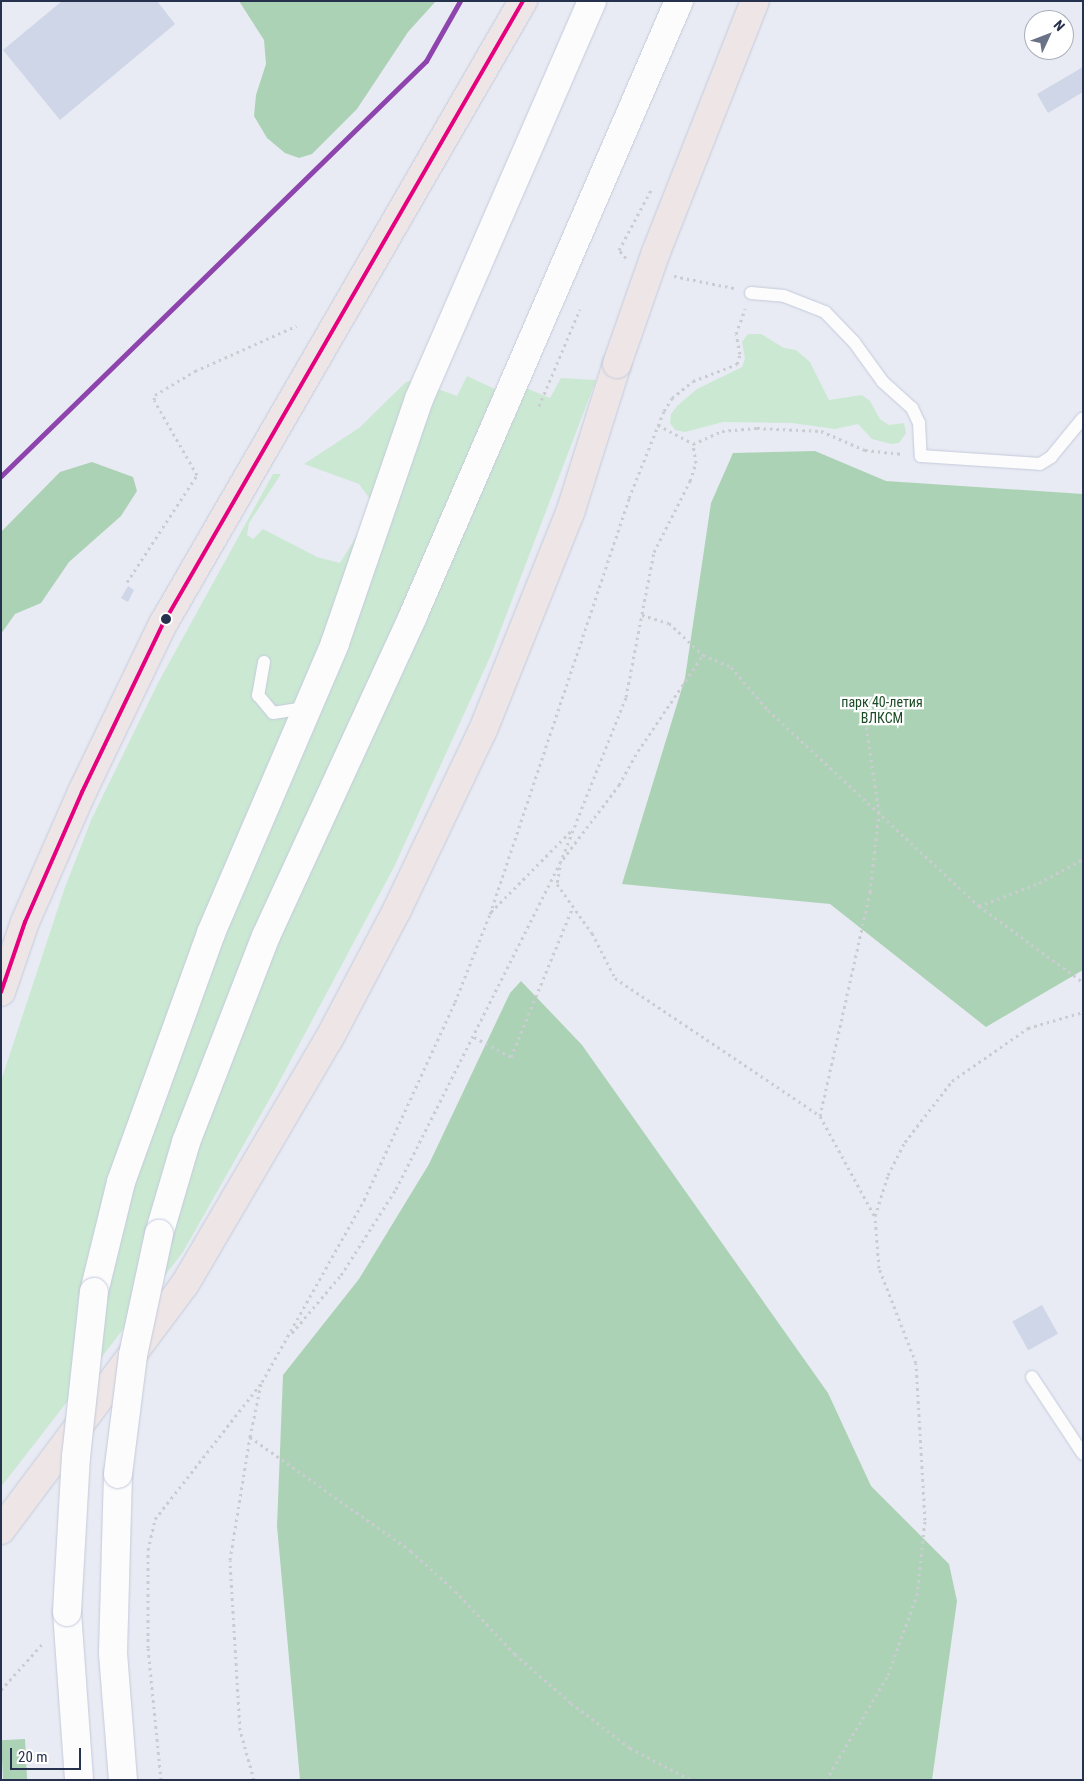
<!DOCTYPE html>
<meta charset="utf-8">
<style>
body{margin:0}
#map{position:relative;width:1084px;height:1781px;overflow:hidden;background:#e8ebf3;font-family:"Roboto Condensed",sans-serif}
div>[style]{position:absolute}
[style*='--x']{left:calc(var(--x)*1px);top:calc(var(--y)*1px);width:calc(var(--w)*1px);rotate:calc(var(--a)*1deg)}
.green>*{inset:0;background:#cbe8d3}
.forest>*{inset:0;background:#acd2b5;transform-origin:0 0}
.building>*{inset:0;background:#cfd6e7;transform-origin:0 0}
.path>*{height:3px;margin-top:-1.5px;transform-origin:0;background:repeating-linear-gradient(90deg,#caccd2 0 2.5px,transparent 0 6.5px)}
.roads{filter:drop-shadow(0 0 1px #c4cadc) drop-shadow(0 0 1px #c4cadc)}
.service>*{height:12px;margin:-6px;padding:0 6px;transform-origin:6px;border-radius:6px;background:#fcfcfd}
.secondary>*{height:28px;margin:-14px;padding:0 14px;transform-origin:14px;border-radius:14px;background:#fcfcfd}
.trunk>*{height:28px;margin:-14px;padding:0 14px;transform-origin:14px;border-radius:14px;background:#eee6e6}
.bridges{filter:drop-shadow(0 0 1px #c4cadc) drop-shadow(0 0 1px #c4cadc)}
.secondary-bridge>*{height:28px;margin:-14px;padding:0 14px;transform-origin:14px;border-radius:14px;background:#fcfcfd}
.trunk-bridge>*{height:28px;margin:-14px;padding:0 14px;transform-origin:14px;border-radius:14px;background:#eee6e6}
.bus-1>*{height:4px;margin:-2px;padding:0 2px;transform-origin:2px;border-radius:2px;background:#e5007d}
.rail-1>*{height:5px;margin:-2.5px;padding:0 2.5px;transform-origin:2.5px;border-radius:2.5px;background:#8e44ad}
.dots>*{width:14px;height:14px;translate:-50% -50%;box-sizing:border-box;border:2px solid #fff;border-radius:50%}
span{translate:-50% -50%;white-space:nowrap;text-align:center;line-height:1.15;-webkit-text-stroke:4.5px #fff;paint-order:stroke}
.park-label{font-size:14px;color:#1b4b25}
.frame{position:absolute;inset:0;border:2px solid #26314e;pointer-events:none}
.north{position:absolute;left:1024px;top:10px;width:50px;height:50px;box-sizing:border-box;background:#fff;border:1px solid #a8adb8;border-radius:50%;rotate:47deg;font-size:14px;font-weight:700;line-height:20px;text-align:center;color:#26314e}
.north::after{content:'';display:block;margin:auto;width:18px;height:22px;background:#6a7288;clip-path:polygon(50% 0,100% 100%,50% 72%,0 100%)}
.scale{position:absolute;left:10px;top:1748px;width:71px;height:22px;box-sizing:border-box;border:2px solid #26314e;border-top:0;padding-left:6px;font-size:15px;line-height:18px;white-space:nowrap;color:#26314e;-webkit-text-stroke:4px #fff;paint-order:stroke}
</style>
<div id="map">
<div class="green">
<i style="clip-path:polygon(748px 334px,761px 334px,784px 348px,796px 350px,810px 362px,829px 400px,862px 395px,870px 401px,880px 419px,889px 425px,904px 423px,906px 433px,899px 443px,891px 444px,872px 439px,858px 424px,835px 429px,792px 423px,723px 422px,685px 432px,675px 430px,670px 423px,671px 414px,677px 406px,697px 389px,742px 367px,745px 358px,742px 342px)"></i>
<i style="clip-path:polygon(467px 376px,497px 390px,503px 378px,550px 398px,561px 378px,596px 380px,491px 655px,394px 867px,277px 1086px,183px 1252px,1px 1487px,1px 1081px,64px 890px,92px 818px,158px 683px,273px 474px,281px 474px,249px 523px,247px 535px,253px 539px,263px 529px,317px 557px,340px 563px,368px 517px,370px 499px,359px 484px,304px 464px,359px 428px,406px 382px,413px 380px,457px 396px)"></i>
</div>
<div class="forest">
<i style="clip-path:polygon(239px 1px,436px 1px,408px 32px,357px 109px,312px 154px,299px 158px,285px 153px,267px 138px,254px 116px,256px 95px,266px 64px,264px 40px)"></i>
<i style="clip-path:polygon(815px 451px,886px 481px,1083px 494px,1083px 970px,986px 1027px,830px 904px,622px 884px,685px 678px,711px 503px,733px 453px)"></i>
<i style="clip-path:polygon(92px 462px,133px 477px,137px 491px,121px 516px,69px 562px,41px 603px,15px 614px,1px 634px,1px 532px,60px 472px)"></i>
<i style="clip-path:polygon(521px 981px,582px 1045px,828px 1393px,871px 1486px,949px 1564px,957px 1601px,932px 1780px,300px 1780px,277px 1526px,283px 1375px,359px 1279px,429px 1164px,510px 993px)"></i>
<i style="left:25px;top:1739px;width:41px;height:24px;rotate:87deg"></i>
</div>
<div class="building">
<i style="clip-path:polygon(62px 1px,157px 1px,175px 24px,60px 120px,3px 50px)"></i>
<i style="clip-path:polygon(1083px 67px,1083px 92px,1048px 113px,1037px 94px)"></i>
<i style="clip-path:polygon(128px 586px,134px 590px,128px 602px,121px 598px)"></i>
<i style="left:1042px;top:1305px;width:33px;height:34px;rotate:61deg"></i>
</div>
<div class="path">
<i style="--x:626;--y:258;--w:11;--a:-131"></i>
<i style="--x:619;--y:250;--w:68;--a:-61.9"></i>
<i style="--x:674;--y:276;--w:61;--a:11.3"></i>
<i style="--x:539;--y:406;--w:105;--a:-67.1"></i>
<i style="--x:658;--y:425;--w:40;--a:28"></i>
<i style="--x:693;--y:444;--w:32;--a:-24"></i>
<i style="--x:722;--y:431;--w:35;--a:-5"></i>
<i style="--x:757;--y:428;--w:64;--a:2.7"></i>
<i style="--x:821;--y:431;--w:48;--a:23.4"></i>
<i style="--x:865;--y:450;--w:38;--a:6"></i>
<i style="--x:127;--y:582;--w:128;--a:-56.8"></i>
<i style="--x:197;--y:475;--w:86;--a:-119.8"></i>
<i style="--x:154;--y:400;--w:5;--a:-79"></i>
<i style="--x:155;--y:395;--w:47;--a:-31"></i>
<i style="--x:195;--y:371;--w:111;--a:-24"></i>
<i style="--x:642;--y:615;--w:28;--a:17"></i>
<i style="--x:669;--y:623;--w:47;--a:43.3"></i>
<i style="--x:703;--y:655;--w:30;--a:23"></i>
<i style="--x:731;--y:667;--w:57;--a:49.3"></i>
<i style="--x:768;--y:710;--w:288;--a:42.9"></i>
<i style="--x:979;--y:906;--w:129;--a:36.2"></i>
<i style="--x:563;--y:859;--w:93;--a:-52.9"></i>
<i style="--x:619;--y:785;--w:39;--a:-61"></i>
<i style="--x:638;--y:751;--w:116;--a:-55.9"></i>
<i style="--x:560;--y:867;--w:17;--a:100"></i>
<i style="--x:557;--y:884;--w:60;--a:54.5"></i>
<i style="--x:592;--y:933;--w:51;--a:62.9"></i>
<i style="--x:615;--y:978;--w:247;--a:33.9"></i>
<i style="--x:820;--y:1116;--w:113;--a:61.4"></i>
<i style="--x:979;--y:906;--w:64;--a:-21"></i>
<i style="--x:1039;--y:883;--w:50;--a:-28.6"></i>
<i style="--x:491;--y:912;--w:114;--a:-45.4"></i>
<i style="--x:474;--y:1037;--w:42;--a:28.4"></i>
<i style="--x:511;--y:1057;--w:160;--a:-67.6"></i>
<i style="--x:820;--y:1116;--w:230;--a:-77.4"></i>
<i style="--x:870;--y:892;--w:80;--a:-83.5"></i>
<i style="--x:879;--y:813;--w:111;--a:-98.3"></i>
<i style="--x:292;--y:1333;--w:76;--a:-49.8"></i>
<i style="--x:341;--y:1275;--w:102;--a:-57.4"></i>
<i style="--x:396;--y:1189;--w:365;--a:-63.3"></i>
<i style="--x:560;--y:863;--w:179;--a:-68.3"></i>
<i style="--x:626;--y:697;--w:148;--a:-79.1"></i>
<i style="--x:654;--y:552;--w:80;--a:-63.1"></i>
<i style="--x:690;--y:481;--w:19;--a:-72"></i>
<i style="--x:696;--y:463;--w:19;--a:-99"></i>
<i style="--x:250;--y:1437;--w:54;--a:-78.3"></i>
<i style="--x:1;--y:1690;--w:64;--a:-48.1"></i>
<i style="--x:161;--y:1780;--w:133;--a:-95.6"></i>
<i style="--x:148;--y:1648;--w:98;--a:-90"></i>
<i style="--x:148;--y:1550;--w:32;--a:-77"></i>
<i style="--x:155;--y:1519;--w:174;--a:-52"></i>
<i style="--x:262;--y:1382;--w:209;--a:-60.7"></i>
<i style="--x:364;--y:1200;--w:218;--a:-65.3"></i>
<i style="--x:455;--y:1002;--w:95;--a:-68.3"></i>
<i style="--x:490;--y:914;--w:439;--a:-71.5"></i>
<i style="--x:629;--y:498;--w:94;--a:-68.1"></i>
<i style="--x:664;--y:411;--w:15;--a:-58"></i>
<i style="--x:672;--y:398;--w:27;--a:-39"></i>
<i style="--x:693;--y:381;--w:47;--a:-21.1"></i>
<i style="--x:737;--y:364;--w:10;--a:-73"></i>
<i style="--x:740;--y:354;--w:20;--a:-101"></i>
<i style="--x:736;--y:334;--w:27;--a:-70"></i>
<i style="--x:254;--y:1780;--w:52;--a:-105.6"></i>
<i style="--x:240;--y:1730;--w:170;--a:-93.4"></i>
<i style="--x:230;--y:1560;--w:125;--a:-80.8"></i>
<i style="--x:250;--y:1437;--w:197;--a:35.3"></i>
<i style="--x:411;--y:1551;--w:59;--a:42.3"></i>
<i style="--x:455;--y:1591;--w:87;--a:46.4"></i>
<i style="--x:515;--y:1654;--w:74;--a:41.2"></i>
<i style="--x:571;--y:1703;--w:74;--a:37.3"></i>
<i style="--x:630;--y:1748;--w:69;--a:27.7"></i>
<i style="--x:826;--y:1780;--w:122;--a:-59.4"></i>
<i style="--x:888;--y:1675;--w:85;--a:-70.1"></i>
<i style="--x:917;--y:1595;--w:75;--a:-83.9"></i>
<i style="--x:925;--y:1520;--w:157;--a:-93.3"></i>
<i style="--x:916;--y:1363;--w:102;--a:-111.3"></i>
<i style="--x:879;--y:1268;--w:52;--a:-94.4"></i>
<i style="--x:875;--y:1216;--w:43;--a:-72.4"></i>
<i style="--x:888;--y:1175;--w:37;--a:-63"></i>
<i style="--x:905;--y:1142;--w:77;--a:-52.4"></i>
<i style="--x:952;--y:1081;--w:93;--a:-34.9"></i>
<i style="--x:1028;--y:1028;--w:57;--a:-16.2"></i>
</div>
<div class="roads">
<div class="service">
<i style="--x:751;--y:293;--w:33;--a:5"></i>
<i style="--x:784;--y:296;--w:44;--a:21.3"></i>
<i style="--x:825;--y:312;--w:42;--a:46"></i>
<i style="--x:854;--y:342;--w:49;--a:54.1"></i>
<i style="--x:883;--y:382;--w:39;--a:42"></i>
<i style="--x:912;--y:408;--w:17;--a:65"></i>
<i style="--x:919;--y:423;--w:33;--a:87"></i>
<i style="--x:921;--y:456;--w:119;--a:3.8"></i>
<i style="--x:1040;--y:464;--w:13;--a:-32"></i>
<i style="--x:1051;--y:457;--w:50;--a:-50.6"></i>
<i style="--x:264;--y:662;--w:34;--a:100"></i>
<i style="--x:258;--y:695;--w:23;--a:50"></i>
<i style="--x:273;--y:713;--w:32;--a:-9"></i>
<i style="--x:1032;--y:1377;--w:92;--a:56.5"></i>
</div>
<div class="secondary">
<i style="--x:159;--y:1234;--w:96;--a:-73.6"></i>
<i style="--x:186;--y:1142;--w:221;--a:-68.8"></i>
<i style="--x:266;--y:936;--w:352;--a:-65.3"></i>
<i style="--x:413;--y:616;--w:670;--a:-66.61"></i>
<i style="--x:94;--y:1292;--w:113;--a:-76.2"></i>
<i style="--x:121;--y:1182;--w:265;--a:-70.1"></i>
<i style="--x:211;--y:933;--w:315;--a:-66.8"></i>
<i style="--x:335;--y:643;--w:258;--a:-71"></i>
<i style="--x:419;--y:399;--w:434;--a:-66.5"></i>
<i style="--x:118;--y:1474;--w:179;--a:91.6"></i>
<i style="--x:113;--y:1653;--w:127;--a:85.5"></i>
<i style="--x:67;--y:1612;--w:168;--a:85.9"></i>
</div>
<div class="trunk">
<i style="--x:1;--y:992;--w:74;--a:-71.1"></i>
<i style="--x:25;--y:922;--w:142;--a:-66.3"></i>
<i style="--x:82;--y:792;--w:187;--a:-64.3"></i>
<i style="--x:163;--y:624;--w:720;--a:-59.98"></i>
<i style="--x:1;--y:1530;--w:307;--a:-53.2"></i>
<i style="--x:185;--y:1284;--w:284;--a:-59.6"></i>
<i style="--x:329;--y:1039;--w:146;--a:-62.2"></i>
<i style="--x:397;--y:910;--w:199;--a:-64.5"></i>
<i style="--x:483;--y:730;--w:234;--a:-68.2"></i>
<i style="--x:570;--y:513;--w:156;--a:-72.5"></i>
</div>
</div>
<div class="bridges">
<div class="secondary-bridge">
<i style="--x:118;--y:1474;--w:120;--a:-82.8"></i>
<i style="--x:133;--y:1355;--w:124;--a:-77.9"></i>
<i style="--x:67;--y:1612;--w:155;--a:-86.7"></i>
<i style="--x:76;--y:1457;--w:166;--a:-83.8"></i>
</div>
<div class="trunk-bridge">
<i style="--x:617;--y:364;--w:119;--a:-70.8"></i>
<i style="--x:656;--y:252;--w:270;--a:-68.5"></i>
</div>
</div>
<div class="bus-1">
<i style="--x:1;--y:992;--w:74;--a:-71.1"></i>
<i style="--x:25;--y:922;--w:142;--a:-66.3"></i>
<i style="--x:82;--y:792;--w:187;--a:-64.3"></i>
<i style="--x:163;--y:624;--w:720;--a:-59.98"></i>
</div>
<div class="rail-1">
<i style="--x:1;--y:476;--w:594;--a:-44.32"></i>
<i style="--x:426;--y:61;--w:69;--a:-60.5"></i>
</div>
<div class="dots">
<i style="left:166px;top:619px;background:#26314e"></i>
</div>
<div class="park-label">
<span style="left:882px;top:710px">парк 40-летия<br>ВЛКСМ</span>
</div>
<div class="frame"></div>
<div class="north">N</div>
<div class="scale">20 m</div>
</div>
